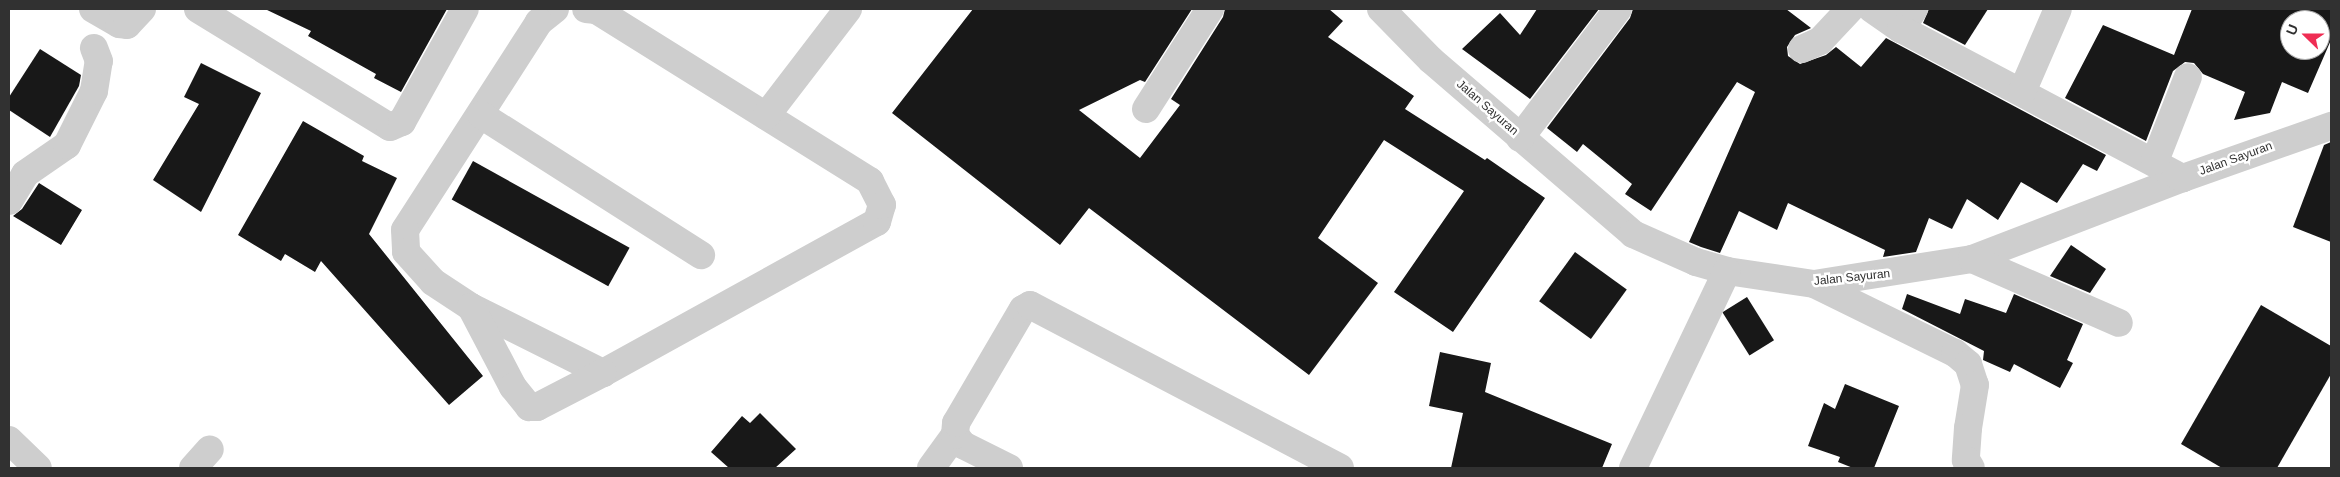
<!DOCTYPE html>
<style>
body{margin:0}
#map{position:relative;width:2340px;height:477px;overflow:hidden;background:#fff;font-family:Helvetica,sans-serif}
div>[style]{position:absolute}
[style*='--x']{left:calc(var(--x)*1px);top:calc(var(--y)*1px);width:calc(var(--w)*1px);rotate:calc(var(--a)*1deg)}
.building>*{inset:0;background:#181818;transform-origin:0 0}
.minor>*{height:28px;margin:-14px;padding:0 14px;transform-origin:14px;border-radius:14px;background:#cecece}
span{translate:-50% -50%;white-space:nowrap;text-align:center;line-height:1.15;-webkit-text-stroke:5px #fff;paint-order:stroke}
.street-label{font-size:12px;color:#313131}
.frame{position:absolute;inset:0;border:10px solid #313131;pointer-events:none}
.north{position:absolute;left:2280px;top:10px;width:50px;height:50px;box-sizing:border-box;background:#fff;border:1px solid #adadad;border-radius:50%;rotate:292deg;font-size:14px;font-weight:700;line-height:20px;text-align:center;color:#313131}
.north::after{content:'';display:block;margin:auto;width:18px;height:22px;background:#ef2d54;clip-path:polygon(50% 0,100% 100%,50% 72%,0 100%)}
</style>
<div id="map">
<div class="building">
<i style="clip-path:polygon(265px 9px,447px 9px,401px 92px,374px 78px,376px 74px,308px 36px,311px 31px)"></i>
<i style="clip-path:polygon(973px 9px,1192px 9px,1145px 82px,1140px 80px,1079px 110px,1140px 158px,1180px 105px,1171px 99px,1223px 17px,1225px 9px,1329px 9px,1343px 21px,1328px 37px,1414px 96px,1405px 109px,1485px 160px,1487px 158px,1545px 198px,1453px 332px,1394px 292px,1464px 191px,1384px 140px,1318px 238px,1378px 283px,1309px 375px,1089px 208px,1060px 245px,892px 113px)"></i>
<i style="clip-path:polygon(1537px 9px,1599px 9px,1530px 99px,1462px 49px,1500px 13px,1520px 35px)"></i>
<i style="clip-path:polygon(1633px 9px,1786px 9px,1811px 28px,1795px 35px,1787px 47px,1788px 56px,1800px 64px,1826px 55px,1836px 47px,1861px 67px,1886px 38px,2106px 155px,2097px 171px,2083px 164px,2057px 203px,2021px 182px,1998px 220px,1967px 199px,1952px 229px,1929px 218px,1916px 252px,1883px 257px,1885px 250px,1788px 203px,1777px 230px,1739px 211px,1720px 253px,1701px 247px,1689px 242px,1755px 92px,1737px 82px,1651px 211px,1625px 194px,1632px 184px,1583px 144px,1577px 152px,1547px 128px,1630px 18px)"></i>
<i style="clip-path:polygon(1929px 9px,1988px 9px,1965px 45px,1923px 23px)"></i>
<i style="clip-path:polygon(evenodd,2192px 9px,2331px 9px,2331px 40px,2308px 93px,2282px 82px,2270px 113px,2234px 120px,2245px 92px,2203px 74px,2194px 63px,2185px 62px,2173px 71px,2146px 141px,2065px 98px,2103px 25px,2174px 55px,2192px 9px,2290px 20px,2320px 20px,2320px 50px,2290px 50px,2290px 20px)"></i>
<i style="clip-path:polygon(40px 49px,81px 75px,79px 86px,50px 137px,9px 110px,9px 97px)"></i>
<i style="clip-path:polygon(201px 63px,261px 93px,201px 212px,153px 180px,199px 104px,184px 97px)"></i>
<i style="clip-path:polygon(303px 121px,364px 156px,362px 161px,397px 178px,369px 234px,483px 376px,449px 405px,321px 261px,315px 272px,285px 254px,281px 261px,238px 235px)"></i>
<i style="clip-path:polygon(2331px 142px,2331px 242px,2293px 227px,2324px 145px)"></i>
<i style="left:473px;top:161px;width:179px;height:44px;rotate:29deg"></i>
<i style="clip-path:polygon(39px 183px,82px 210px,61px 245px,13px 216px,22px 209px)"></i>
<i style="clip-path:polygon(2071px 245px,2106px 269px,2090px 293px,2050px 276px)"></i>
<i style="left:1575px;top:252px;width:64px;height:61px;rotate:36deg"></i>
<i style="clip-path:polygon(1907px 294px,1960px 314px,1965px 299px,2006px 313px,2014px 294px,2083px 324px,2067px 360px,2073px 363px,2060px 388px,2014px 364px,2010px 372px,1983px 360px,1984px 351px,1902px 309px)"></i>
<i style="left:1747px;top:297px;width:51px;height:29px;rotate:58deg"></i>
<i style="clip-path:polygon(2261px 305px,2331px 346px,2331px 374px,2277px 468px,2222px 468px,2181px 444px)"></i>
<i style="clip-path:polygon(1440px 352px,1491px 363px,1485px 392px,1612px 444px,1602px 468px,1451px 468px,1463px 413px,1429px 406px)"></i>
<i style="clip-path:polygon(1845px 384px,1899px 406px,1874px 468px,1853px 468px,1838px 462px,1840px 457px,1808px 446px,1824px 403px,1835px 409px)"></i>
<i style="clip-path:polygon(760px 413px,796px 449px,775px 468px,729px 468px,711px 452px,742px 416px,750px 423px)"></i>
</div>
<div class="minor">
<i style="--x:93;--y:9;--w:30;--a:30"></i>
<i style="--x:119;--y:24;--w:8;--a:7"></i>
<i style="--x:127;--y:25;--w:22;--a:-47"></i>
<i style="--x:198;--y:9;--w:225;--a:31.6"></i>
<i style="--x:390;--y:127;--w:13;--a:-23"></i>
<i style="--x:402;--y:122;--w:129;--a:-60.9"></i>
<i style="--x:555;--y:9;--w:21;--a:141"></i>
<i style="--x:539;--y:22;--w:247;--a:122.8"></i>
<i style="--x:405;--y:230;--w:22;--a:87"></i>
<i style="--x:406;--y:252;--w:40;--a:48"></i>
<i style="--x:433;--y:282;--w:45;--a:33.3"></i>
<i style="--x:471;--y:307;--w:148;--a:26.6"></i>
<i style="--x:603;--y:373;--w:313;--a:-28.9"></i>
<i style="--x:877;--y:222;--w:18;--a:-74"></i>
<i style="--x:882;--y:205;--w:27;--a:-117"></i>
<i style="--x:870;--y:181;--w:323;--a:-148"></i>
<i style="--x:596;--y:10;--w:10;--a:-174"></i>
<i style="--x:1381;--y:9;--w:71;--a:45.6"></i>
<i style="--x:1431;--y:60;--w:267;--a:40.7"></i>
<i style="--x:1633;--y:234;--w:69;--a:24"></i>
<i style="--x:1696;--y:262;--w:32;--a:16"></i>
<i style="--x:1727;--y:271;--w:88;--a:8.5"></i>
<i style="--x:1814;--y:284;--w:160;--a:-9"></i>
<i style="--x:1972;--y:259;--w:226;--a:-21"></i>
<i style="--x:2183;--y:178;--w:157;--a:-19.4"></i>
<i style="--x:1872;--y:9;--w:35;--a:35"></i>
<i style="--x:1914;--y:9;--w:24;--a:123"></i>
<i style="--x:1901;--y:29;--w:319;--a:27.9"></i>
<i style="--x:1802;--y:49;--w:20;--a:-24"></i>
<i style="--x:1820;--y:41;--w:44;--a:-46.8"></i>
<i style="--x:2022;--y:92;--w:90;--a:-66.6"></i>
<i style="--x:1146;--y:109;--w:119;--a:-57.4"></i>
<i style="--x:481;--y:115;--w:261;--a:32.5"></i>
<i style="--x:766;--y:116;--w:135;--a:-52.5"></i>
<i style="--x:1520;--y:138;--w:162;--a:-52.8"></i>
<i style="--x:2155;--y:161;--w:90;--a:-68.6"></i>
<i style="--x:9;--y:201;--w:31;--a:-59"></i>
<i style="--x:25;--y:174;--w:51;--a:-34.6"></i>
<i style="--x:67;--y:145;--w:60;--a:-63.4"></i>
<i style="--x:94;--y:91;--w:30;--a:-81"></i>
<i style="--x:99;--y:61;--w:14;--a:-111"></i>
<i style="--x:1972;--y:259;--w:160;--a:23.5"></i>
<i style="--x:1814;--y:284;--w:157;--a:26.1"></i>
<i style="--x:1955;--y:353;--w:17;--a:40"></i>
<i style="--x:1968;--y:364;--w:22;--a:72"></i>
<i style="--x:1975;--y:385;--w:44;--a:99.2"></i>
<i style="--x:1968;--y:428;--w:32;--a:94"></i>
<i style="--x:1966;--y:460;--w:9;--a:58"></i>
<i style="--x:471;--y:307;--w:90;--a:62.3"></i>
<i style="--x:513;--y:387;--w:26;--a:51"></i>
<i style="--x:529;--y:407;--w:8;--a:0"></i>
<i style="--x:537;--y:407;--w:74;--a:-27.3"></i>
<i style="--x:9;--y:440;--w:40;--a:44"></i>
<i style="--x:193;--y:468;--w:25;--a:-48"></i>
<i style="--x:931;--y:468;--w:41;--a:-54"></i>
<i style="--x:1009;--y:468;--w:51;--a:-153.4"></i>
<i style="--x:963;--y:445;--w:13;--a:-129"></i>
<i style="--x:955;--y:435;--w:12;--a:-85"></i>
<i style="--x:956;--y:423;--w:132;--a:-59.6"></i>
<i style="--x:1023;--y:309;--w:8;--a:-30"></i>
<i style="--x:1030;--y:305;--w:350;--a:27.7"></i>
<i style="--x:1633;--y:468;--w:218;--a:-64.5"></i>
</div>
<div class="street-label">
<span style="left:1487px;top:108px;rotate:41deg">Jalan Sayuran</span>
<span style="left:2236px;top:159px;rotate:-20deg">Jalan Sayuran</span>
<span style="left:1852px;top:278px;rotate:-6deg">Jalan Sayuran</span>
</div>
<div class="frame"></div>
<div class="north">U</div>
</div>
